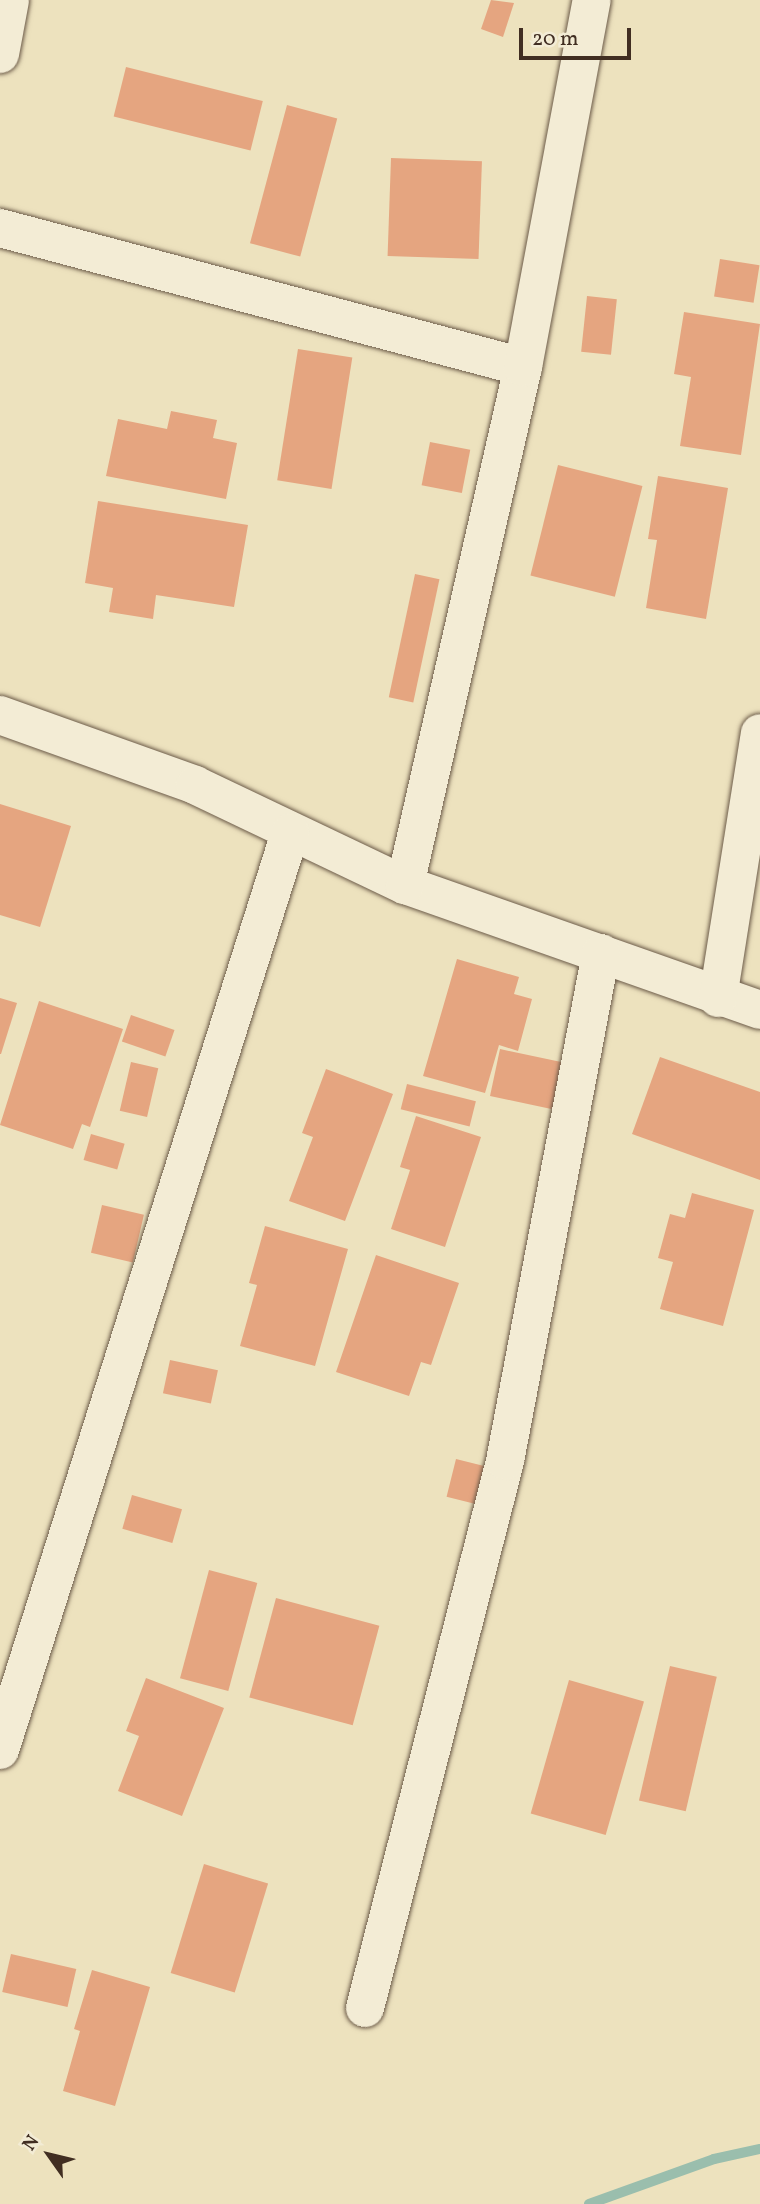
<!DOCTYPE html>
<style>
body{margin:0}
#map{position:relative;width:760px;height:2204px;overflow:hidden;background:#ede2be;font-family:Vollkorn,serif}
div>[style]{position:absolute}
[style*='--x']{left:calc(var(--x)*1px);top:calc(var(--y)*1px);width:calc(var(--w)*1px);rotate:calc(var(--a)*1deg)}
.stream>*{height:10px;margin:-5px;padding:0 5px;transform-origin:5px;border-radius:5px;background:#9abead}
.building>*{inset:0;background:#e5a580;transform-origin:0 0}
.roads{filter:drop-shadow(0 0 2px #6c5b49) drop-shadow(0 0 2px #6c5b49)}
.minor>*{height:38px;margin:-19px;padding:0 19px;transform-origin:19px;border-radius:19px;background:#f3ecd5}
span{translate:-50% -50%;white-space:nowrap;text-align:center;line-height:1.15;-webkit-text-stroke:5px #f3ecd5;paint-order:stroke}
.north{position:absolute;left:14px;top:2120px;width:70px;height:70px;-webkit-text-stroke:5px #f3ecd5;paint-order:stroke;rotate:304deg;font-size:19px;font-weight:700;line-height:28px;text-align:center;color:#412e22}
.north::after{content:'';display:block;margin:auto;width:24px;height:32px;background:#412e22;clip-path:polygon(50% 0,100% 100%,50% 72%,0 100%)}
.scale{position:absolute;left:519px;top:28px;width:112px;height:32px;box-sizing:border-box;border:4px solid #412e22;border-top:0;padding-left:9px;font-size:21px;line-height:24px;white-space:nowrap;color:#412e22;-webkit-text-stroke:5px #f3ecd5;paint-order:stroke}
</style>
<div id="map">
<div class="stream">
<i style="--x:589;--y:2204;--w:133;--a:-19.8"></i>
<i style="--x:714;--y:2159;--w:47;--a:-12.3"></i>
</div>
<div class="building">
<i style="clip-path:polygon(491px 0,514px 3px,503px 37px,481px 29px)"></i>
<i style="left:126px;top:67px;width:141px;height:51px;rotate:14deg"></i>
<i style="left:287px;top:105px;width:52px;height:143px;rotate:15deg"></i>
<i style="left:391px;top:158px;width:91px;height:98px;rotate:2deg"></i>
<i style="left:720px;top:259px;width:40px;height:38px;rotate:9deg"></i>
<i style="left:587px;top:296px;width:30px;height:56px;rotate:6deg"></i>
<i style="clip-path:polygon(684px 312px,760px 324px,741px 455px,680px 446px,691px 377px,674px 374px)"></i>
<i style="left:298px;top:349px;width:55px;height:133px;rotate:9deg"></i>
<i style="clip-path:polygon(171px 411px,217px 420px,213px 438px,237px 443px,226px 499px,106px 476px,118px 419px,167px 429px)"></i>
<i style="left:430px;top:442px;width:41px;height:44px;rotate:11deg"></i>
<i style="left:558px;top:465px;width:87px;height:114px;rotate:14deg"></i>
<i style="clip-path:polygon(658px 476px,728px 488px,706px 619px,646px 608px,657px 540px,648px 539px)"></i>
<i style="clip-path:polygon(98px 501px,248px 525px,234px 607px,156px 595px,153px 619px,109px 612px,113px 588px,85px 583px)"></i>
<i style="left:415px;top:574px;width:25px;height:126px;rotate:12deg"></i>
<i style="clip-path:polygon(0 804px,71px 826px,40px 927px,0 915px)"></i>
<i style="clip-path:polygon(457px 959px,519px 977px,514px 994px,532px 999px,518px 1051px,499px 1045px,485px 1093px,423px 1076px)"></i>
<i style="clip-path:polygon(0 998px,17px 1003px,1px 1054px,0 1054px)"></i>
<i style="clip-path:polygon(39px 1001px,123px 1029px,90px 1127px,82px 1124px,73px 1149px,0 1125px)"></i>
<i style="left:131px;top:1015px;width:46px;height:28px;rotate:19deg"></i>
<i style="left:500px;top:1049px;width:77px;height:48px;rotate:12deg"></i>
<i style="clip-path:polygon(660px 1057px,760px 1092px,760px 1180px,632px 1134px)"></i>
<i style="left:131px;top:1062px;width:28px;height:50px;rotate:13deg"></i>
<i style="clip-path:polygon(326px 1069px,393px 1094px,345px 1221px,289px 1201px,313px 1137px,302px 1133px)"></i>
<i style="left:407px;top:1084px;width:71px;height:26px;rotate:14deg"></i>
<i style="clip-path:polygon(416px 1116px,481px 1137px,445px 1247px,391px 1229px,410px 1170px,400px 1167px)"></i>
<i style="left:91px;top:1134px;width:35px;height:27px;rotate:16deg"></i>
<i style="clip-path:polygon(692px 1193px,754px 1210px,723px 1326px,660px 1309px,673px 1262px,658px 1258px,670px 1214px,685px 1218px)"></i>
<i style="left:102px;top:1205px;width:43px;height:49px;rotate:13deg"></i>
<i style="clip-path:polygon(265px 1226px,348px 1249px,315px 1366px,240px 1346px,257px 1285px,249px 1283px)"></i>
<i style="clip-path:polygon(376px 1255px,459px 1283px,431px 1365px,421px 1362px,409px 1396px,336px 1372px)"></i>
<i style="left:170px;top:1360px;width:49px;height:34px;rotate:12deg"></i>
<i style="left:456px;top:1459px;width:32px;height:39px;rotate:14deg"></i>
<i style="left:132px;top:1495px;width:52px;height:35px;rotate:16deg"></i>
<i style="left:209px;top:1570px;width:50px;height:112px;rotate:15deg"></i>
<i style="left:276px;top:1598px;width:107px;height:103px;rotate:15deg"></i>
<i style="left:670px;top:1666px;width:48px;height:138px;rotate:13deg"></i>
<i style="clip-path:polygon(146px 1678px,224px 1708px,182px 1816px,118px 1791px,139px 1736px,126px 1731px)"></i>
<i style="left:569px;top:1680px;width:78px;height:139px;rotate:16deg"></i>
<i style="left:204px;top:1864px;width:67px;height:114px;rotate:17deg"></i>
<i style="left:11px;top:1954px;width:67px;height:39px;rotate:13deg"></i>
<i style="clip-path:polygon(92px 1970px,150px 1987px,115px 2106px,63px 2091px,80px 2031px,74px 2029px)"></i>
</div>
<div class="roads">
<div class="minor">
<i style="--x:0;--y:54;--w:55;--a:-79.5"></i>
<i style="--x:0;--y:228;--w:541;--a:14.88"></i>
<i style="--x:0;--y:715;--w:207;--a:19.7"></i>
<i style="--x:195;--y:785;--w:233;--a:25.5"></i>
<i style="--x:405;--y:885;--w:376;--a:19.4"></i>
<i style="--x:405;--y:885;--w:531;--a:-77.17"></i>
<i style="--x:523;--y:367;--w:373;--a:-79.4"></i>
<i style="--x:718;--y:998;--w:268;--a:-81"></i>
<i style="--x:0;--y:1750;--w:962;--a:-72.45"></i>
<i style="--x:365;--y:2008;--w:565;--a:-75.64"></i>
<i style="--x:505;--y:1461;--w:517;--a:-79.3"></i>
</div>
</div>
<div class="north">N</div>
<div class="scale">20 m</div>
</div>
